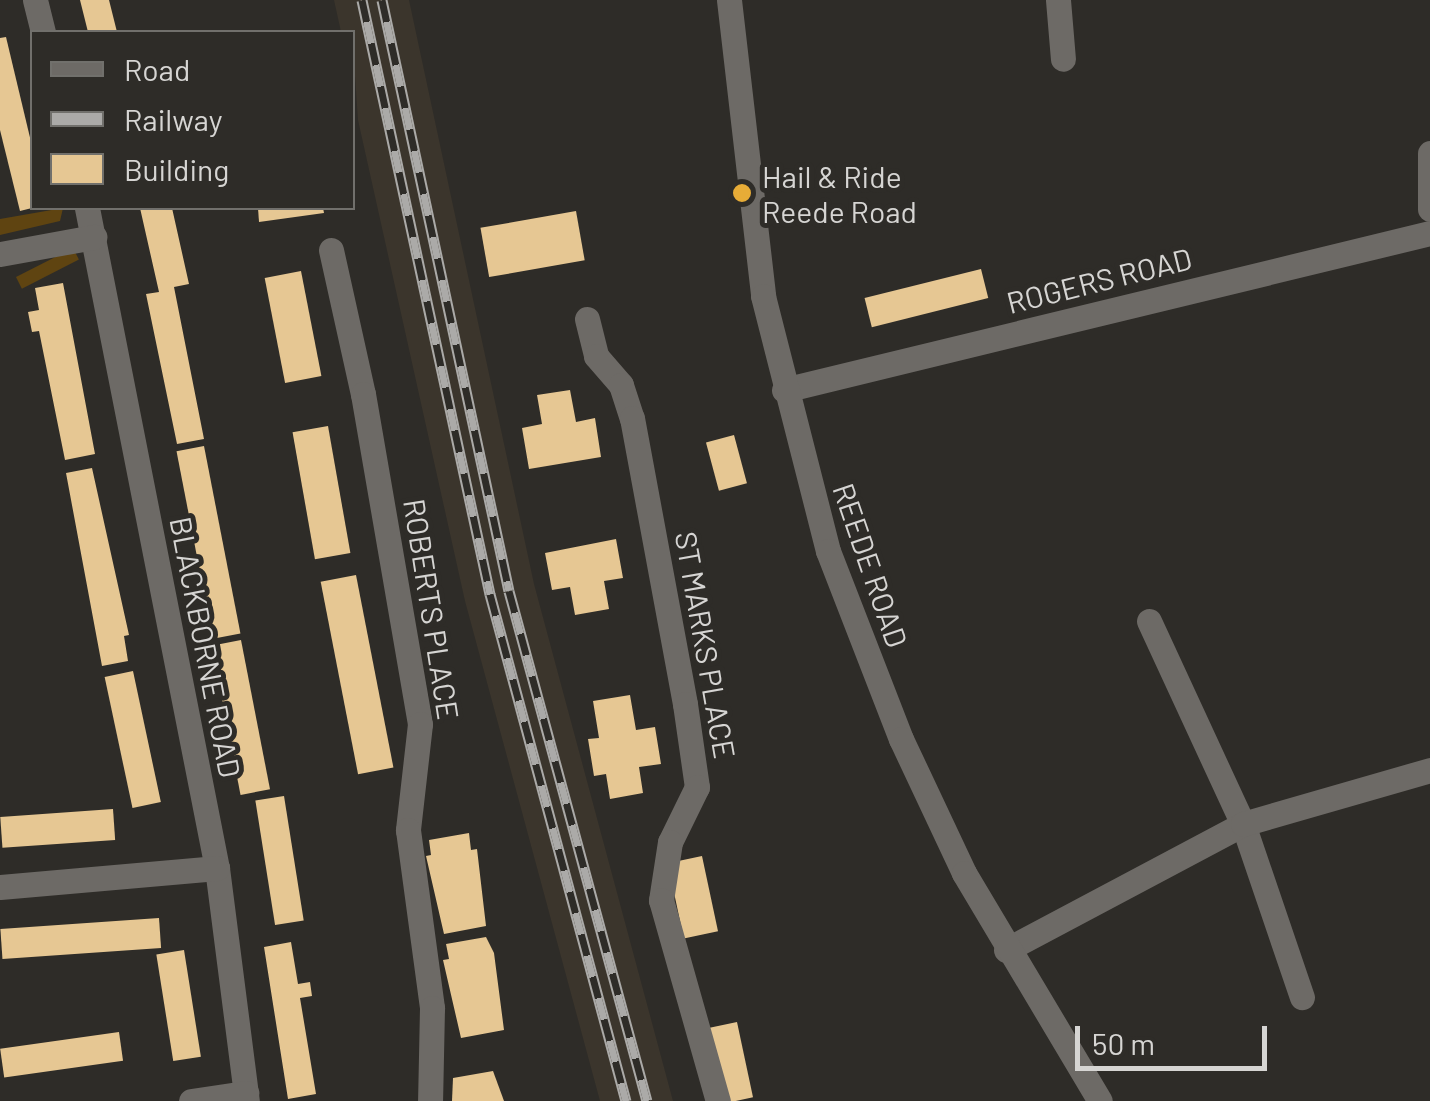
<!DOCTYPE html>
<style>
body{margin:0}
#map{position:relative;width:1430px;height:1101px;overflow:hidden;background:#2e2c28;font-family:Barlow,sans-serif}
div>[style]{position:absolute}
[style*='--x']{left:calc(var(--x)*1px);top:calc(var(--y)*1px);width:calc(var(--w)*1px);rotate:calc(var(--a)*1deg)}
.built>*{inset:0;background:#3b352c}
.green>*{inset:0;background:#5f4411;transform-origin:0 0}
.building>*{inset:0;background:#e6c793;transform-origin:0 0}
.minor>*{height:25px;margin:-12.5px;padding:0 12.5px;transform-origin:12.5px;border-radius:12.5px;background:#6d6a66}
.tertiary>*{height:25px;margin:-12.5px;padding:0 12.5px;transform-origin:12.5px;border-radius:12.5px;background:#6d6a66}
.rail>*{height:11px;margin-top:-5.5px;transform-origin:0;background:repeating-linear-gradient(90deg,#2e2c28 0 22px,#abaaa8 0 44px);box-sizing:border-box;border-block:2px solid #abaaa8}
.dots>*{width:28px;height:28px;translate:-50% -50%;box-sizing:border-box;border:5px solid #2e2c28;border-radius:50%}
span{translate:-50% -50%;white-space:nowrap;text-align:center;line-height:1.15;-webkit-text-stroke:10px #2e2c28;paint-order:stroke}
.poi-label{font-size:30px;color:#d6d5d3}
.left{translate:0 -50%;text-align:left}
.street-label{font-size:30px;color:#d6d5d3}
.legend{position:absolute;left:30px;top:30px;width:325px;height:180px;box-sizing:border-box;background:#2e2c28;border:2px solid #71706c;margin:0;padding:12px 18px;list-style:none;font-size:30px;color:#d6d5d3}
.legend li{display:flex;align-items:center;gap:20px;height:50px}
.legend b{width:50px;border:2px solid #71706c}
.scale{position:absolute;left:1075px;top:1026px;width:192px;height:45px;box-sizing:border-box;border:5px solid #d6d5d3;border-top:0;padding-left:12px;font-size:30px;line-height:35px;white-space:nowrap;color:#d6d5d3;-webkit-text-stroke:8px #2e2c28;paint-order:stroke}
</style>
<div id="map">
<div class="built">
<i style="clip-path:polygon(334px 0,409px 0,534px 584px,673px 1101px,600px 1101px,465px 601px,358px 120px,352px 32px,341px 32px)"></i>
</div>
<div class="green">
<i style="clip-path:polygon(63px 208px,60px 221px,0 235px,0 219px)"></i>
<i style="left:73px;top:248px;width:13px;height:64px;rotate:63deg"></i>
</div>
<div class="building">
<i style="clip-path:polygon(80px 0,109px 0,117px 32px,88px 32px)"></i>
<i style="clip-path:polygon(6px 37px,32px 146px,32px 208px,20px 211px,0 130px,0 38px)"></i>
<i style="clip-path:polygon(140px 208px,172px 208px,189px 284px,174px 287px,204px 439px,177px 444px,146px 294px,159px 292px)"></i>
<i style="clip-path:polygon(258px 208px,323px 208px,324px 213px,259px 222px)"></i>
<i style="left:576px;top:211px;width:50px;height:97px;rotate:80deg"></i>
<i style="left:981px;top:269px;width:30px;height:120px;rotate:76deg"></i>
<i style="left:301px;top:271px;width:107px;height:37px;rotate:79deg"></i>
<i style="clip-path:polygon(63px 283px,95px 454px,65px 460px,39px 331px,32px 332px,28px 312px,39px 310px,35px 288px)"></i>
<i style="clip-path:polygon(570px 390px,576px 422px,595px 418px,601px 457px,529px 469px,522px 428px,542px 424px,537px 395px)"></i>
<i style="left:328px;top:426px;width:129px;height:36px;rotate:80deg"></i>
<i style="left:734px;top:435px;width:50px;height:29px;rotate:75deg"></i>
<i style="left:204px;top:446px;width:191px;height:28px;rotate:79deg"></i>
<i style="clip-path:polygon(92px 468px,129px 635px,124px 636px,128px 661px,102px 666px,66px 473px)"></i>
<i style="clip-path:polygon(616px 539px,623px 578px,604px 581px,609px 609px,575px 615px,570px 587px,552px 590px,545px 553px)"></i>
<i style="left:356px;top:575px;width:196px;height:36px;rotate:79deg"></i>
<i style="left:241px;top:640px;width:152px;height:30px;rotate:79deg"></i>
<i style="left:133px;top:671px;width:134px;height:29px;rotate:78deg"></i>
<i style="clip-path:polygon(630px 695px,636px 730px,655px 727px,661px 764px,639px 767px,643px 793px,610px 799px,606px 774px,594px 776px,588px 739px,599px 738px,593px 701px)"></i>
<i style="left:284px;top:796px;width:126px;height:29px;rotate:81deg"></i>
<i style="left:113px;top:809px;width:31px;height:113px;rotate:86deg"></i>
<i style="clip-path:polygon(469px 833px,471px 850px,477px 849px,486px 926px,444px 934px,426px 856px,431px 855px,429px 840px)"></i>
<i style="left:702px;top:856px;width:77px;height:35px;rotate:78deg"></i>
<i style="left:159px;top:918px;width:30px;height:159px;rotate:86deg"></i>
<i style="clip-path:polygon(486px 937px,494px 953px,504px 1030px,461px 1038px,443px 960px,449px 959px,446px 944px)"></i>
<i style="clip-path:polygon(291px 942px,298px 984px,310px 982px,312px 996px,300px 998px,316px 1094px,288px 1099px,264px 947px)"></i>
<i style="left:184px;top:950px;width:108px;height:28px;rotate:81deg"></i>
<i style="left:737px;top:1022px;width:77px;height:34px;rotate:78deg"></i>
<i style="left:119px;top:1032px;width:29px;height:120px;rotate:82deg"></i>
<i style="clip-path:polygon(493px 1071px,504px 1101px,452px 1101px,453px 1078px)"></i>
</div>
<div class="minor">
<i style="--x:35;--y:0;--w:33;--a:76"></i>
<i style="--x:1058;--y:0;--w:59;--a:85.2"></i>
<i style="--x:1430;--y:153;--w:56;--a:90"></i>
<i style="--x:87;--y:208;--w:673;--a:78.86"></i>
<i style="--x:217;--y:868;--w:235;--a:82.7"></i>
<i style="--x:331;--y:250;--w:148;--a:77.5"></i>
<i style="--x:363;--y:394;--w:335;--a:80.2"></i>
<i style="--x:420;--y:724;--w:107;--a:96.5"></i>
<i style="--x:408;--y:830;--w:180;--a:82.3"></i>
<i style="--x:432;--y:1008;--w:93;--a:91.2"></i>
<i style="--x:0;--y:254;--w:96;--a:-10.3"></i>
<i style="--x:587;--y:319;--w:38;--a:76"></i>
<i style="--x:596;--y:356;--w:38;--a:49"></i>
<i style="--x:621;--y:385;--w:35;--a:72"></i>
<i style="--x:632;--y:418;--w:291;--a:79.5"></i>
<i style="--x:685;--y:704;--w:84;--a:81.8"></i>
<i style="--x:697;--y:787;--w:61;--a:116.1"></i>
<i style="--x:670;--y:842;--w:59;--a:98.8"></i>
<i style="--x:661;--y:900;--w:209;--a:74.2"></i>
<i style="--x:784;--y:390;--w:665;--a:-13.66"></i>
<i style="--x:1149;--y:621;--w:224;--a:65.2"></i>
<i style="--x:1243;--y:824;--w:183;--a:71.2"></i>
<i style="--x:0;--y:887;--w:218;--a:-5"></i>
<i style="--x:1006;--y:950;--w:268;--a:-28"></i>
<i style="--x:1243;--y:824;--w:195;--a:-16.1"></i>
<i style="--x:191;--y:1101;--w:56;--a:-8.3"></i>
</div>
<div class="tertiary">
<i style="--x:729;--y:0;--w:298;--a:83.4"></i>
<i style="--x:763;--y:296;--w:263;--a:75.7"></i>
<i style="--x:828;--y:551;--w:202;--a:68.8"></i>
<i style="--x:901;--y:739;--w:148;--a:64.8"></i>
<i style="--x:964;--y:873;--w:265;--a:59.2"></i>
</div>
<div class="rail">
<i style="--x:362;--y:0;--w:608;--a:77.84"></i>
<i style="--x:490;--y:594;--w:525;--a:74.98"></i>
<i style="--x:382;--y:0;--w:604;--a:77.87"></i>
<i style="--x:509;--y:591;--w:528;--a:74.86"></i>
</div>
<div class="dots">
<i style="left:742px;top:193px;background:#e7ac37"></i>
</div>
<div class="poi-label">
<span class="left" style="left:762px;top:193px">Hail &amp; Ride<br>Reede Road</span>
</div>
<div class="street-label">
<span style="left:1099px;top:280px;rotate:-14deg">ROGERS ROAD</span>
<span style="left:871px;top:565px;rotate:71deg">REEDE ROAD</span>
<span style="left:432px;top:609px;rotate:81deg">ROBERTS PLACE</span>
<span style="left:706px;top:645px;rotate:80deg">ST MARKS PLACE</span>
<span style="left:206px;top:647px;rotate:79deg">BLACKBORNE ROAD</span>
</div>
<ul class="legend">
<li><b style="height:12px;background:#6d6a66"></b>Road</li>
<li><b style="height:12px;background:#abaaa8"></b>Railway</li>
<li><b style="height:28px;background:#e6c793"></b>Building</li>
</ul>
<div class="scale">50 m</div>
</div>
